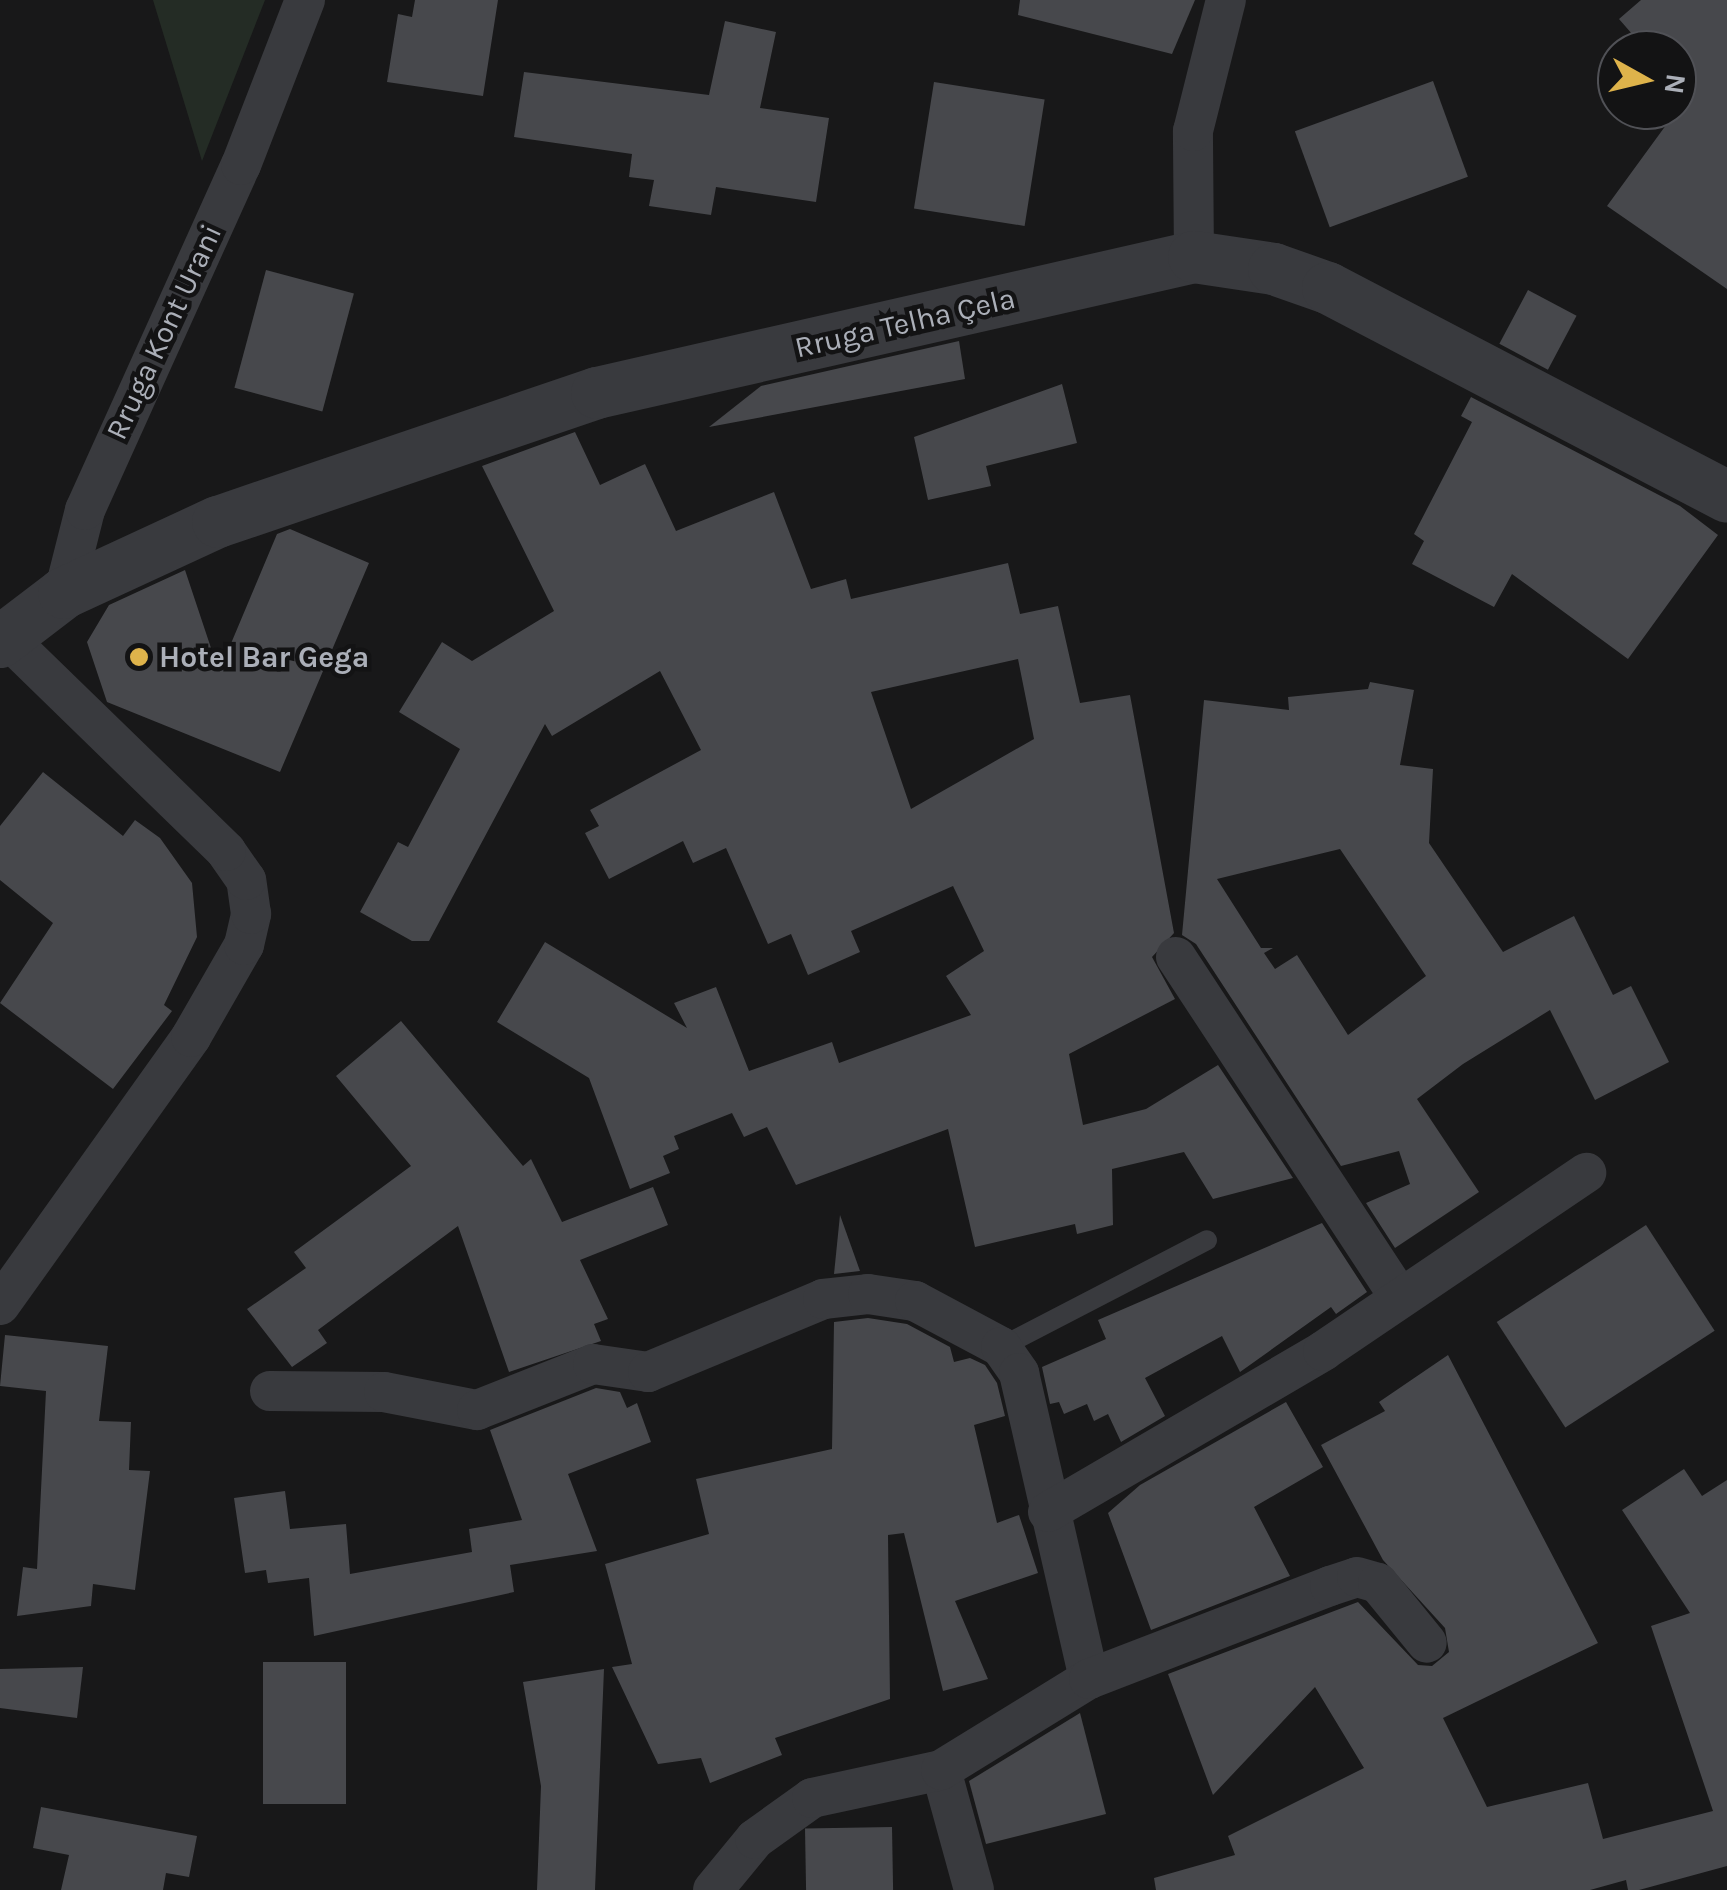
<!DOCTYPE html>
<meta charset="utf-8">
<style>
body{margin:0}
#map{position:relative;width:1727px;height:1890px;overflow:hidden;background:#181819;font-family:Karla,sans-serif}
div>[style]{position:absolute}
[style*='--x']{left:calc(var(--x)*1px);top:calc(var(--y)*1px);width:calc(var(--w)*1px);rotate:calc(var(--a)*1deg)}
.green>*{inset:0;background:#242c25}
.building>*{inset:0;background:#47484c;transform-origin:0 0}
.service>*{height:20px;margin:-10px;padding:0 10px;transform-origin:10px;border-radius:10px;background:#393a3e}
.minor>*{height:40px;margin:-20px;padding:0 20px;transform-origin:20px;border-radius:20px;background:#393a3e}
.tertiary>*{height:52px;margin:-26px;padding:0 26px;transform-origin:26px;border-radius:26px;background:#393a3e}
.dots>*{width:28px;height:28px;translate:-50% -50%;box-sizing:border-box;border:5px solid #131314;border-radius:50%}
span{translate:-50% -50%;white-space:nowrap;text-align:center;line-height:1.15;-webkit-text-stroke:9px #131314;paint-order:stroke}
.street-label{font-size:30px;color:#abafb8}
.poi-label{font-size:30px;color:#abafb8;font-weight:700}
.left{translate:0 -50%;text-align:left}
.north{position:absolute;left:1597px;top:30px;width:100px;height:100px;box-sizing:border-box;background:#131314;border:2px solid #505156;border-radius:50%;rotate:98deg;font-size:28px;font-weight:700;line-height:40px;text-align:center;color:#abafb8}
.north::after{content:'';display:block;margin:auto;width:35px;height:45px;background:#deb34b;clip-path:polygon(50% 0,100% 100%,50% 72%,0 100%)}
</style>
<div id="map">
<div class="green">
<i style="clip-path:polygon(153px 0,265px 0,202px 161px)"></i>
</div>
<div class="building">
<i style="clip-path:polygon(415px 0,498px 0,483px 96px,387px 82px,398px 14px,412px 17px)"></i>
<i style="clip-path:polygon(1020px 0,1195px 0,1172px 54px,1018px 15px)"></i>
<i style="clip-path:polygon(1641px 0,1727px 0,1727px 289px,1607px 206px,1677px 110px,1677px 50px,1646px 50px,1619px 19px)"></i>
<i style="clip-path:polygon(725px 21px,776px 32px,760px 108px,829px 118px,816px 202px,716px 187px,711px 215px,649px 206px,654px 180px,629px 177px,632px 154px,514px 137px,524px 72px,709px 95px)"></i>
<i style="left:1433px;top:81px;width:102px;height:147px;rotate:70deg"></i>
<i style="left:934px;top:82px;width:112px;height:128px;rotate:9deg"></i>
<i style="left:266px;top:270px;width:91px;height:122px;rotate:15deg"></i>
<i style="left:1528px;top:290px;width:55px;height:61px;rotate:28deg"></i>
<i style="clip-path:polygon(959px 341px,965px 379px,709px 427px,761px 386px)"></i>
<i style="clip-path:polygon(1062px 384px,1077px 443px,986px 466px,991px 486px,928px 500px,914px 437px)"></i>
<i style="clip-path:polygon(1471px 397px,1680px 506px,1718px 535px,1628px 659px,1512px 574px,1494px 607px,1412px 564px,1424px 541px,1414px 534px,1472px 422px,1461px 416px)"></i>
<i style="clip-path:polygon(evenodd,575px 432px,600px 485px,645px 464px,676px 531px,774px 492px,811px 589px,846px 579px,851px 599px,1008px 563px,1020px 614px,1058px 606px,1080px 703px,1130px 695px,1174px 933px,1152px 957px,1175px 999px,1069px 1054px,1083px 1125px,1146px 1109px,1218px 1065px,1293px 1178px,1213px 1199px,1184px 1152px,1112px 1169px,1113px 1225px,1077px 1234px,1075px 1224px,975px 1247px,948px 1129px,796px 1185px,767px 1127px,744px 1137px,732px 1113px,674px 1136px,679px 1149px,663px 1156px,670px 1173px,630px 1189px,589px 1078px,497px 1022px,545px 942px,687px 1028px,674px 1003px,716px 987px,749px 1071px,832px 1042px,839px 1063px,971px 1015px,946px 976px,984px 951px,953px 886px,851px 931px,860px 952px,808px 975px,791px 934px,768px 944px,726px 848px,693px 863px,683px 841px,609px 879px,585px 833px,599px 826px,590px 810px,701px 750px,660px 671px,552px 736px,545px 724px,429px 941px,412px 941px,360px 912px,398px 842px,408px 847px,460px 749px,399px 712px,442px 642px,472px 661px,554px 611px,482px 466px,575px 432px,1018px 659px,1034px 739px,911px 809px,871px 692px,1018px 659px)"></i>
<i style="clip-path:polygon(290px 529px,369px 563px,280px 772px,107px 702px,87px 642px,109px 605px,185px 570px,219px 672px,277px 534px)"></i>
<i style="clip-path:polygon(evenodd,1370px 682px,1414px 690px,1400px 765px,1433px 769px,1429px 843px,1503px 952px,1574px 916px,1613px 995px,1631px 986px,1669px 1062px,1595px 1100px,1550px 1010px,1463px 1064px,1417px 1099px,1479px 1192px,1395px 1248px,1366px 1203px,1410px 1184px,1399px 1151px,1341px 1166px,1196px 944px,1182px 935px,1204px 700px,1289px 710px,1288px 697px,1368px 689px,1370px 682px,1340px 849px,1426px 976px,1348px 1035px,1297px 955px,1275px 969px,1264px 953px,1273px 948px,1261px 948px,1217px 879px,1340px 849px)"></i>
<i style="clip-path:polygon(43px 772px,123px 836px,135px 820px,160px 838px,192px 883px,197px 937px,164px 1005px,172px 1011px,113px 1089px,0 1003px,53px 923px,0 880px,0 826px)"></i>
<i style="clip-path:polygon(401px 1021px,523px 1166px,531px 1159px,562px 1222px,653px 1187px,668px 1225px,580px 1260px,608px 1319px,594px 1324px,601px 1341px,509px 1372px,458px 1226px,318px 1330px,327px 1343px,292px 1367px,247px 1309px,306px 1268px,294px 1252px,411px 1166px,336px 1076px)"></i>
<i style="clip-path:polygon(840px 1215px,860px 1271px,834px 1274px)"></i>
<i style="clip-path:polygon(1322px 1223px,1367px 1292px,1336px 1314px,1331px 1307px,1240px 1372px,1222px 1336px,1145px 1378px,1165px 1416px,1121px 1442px,1108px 1414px,1094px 1421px,1087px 1404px,1064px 1414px,1059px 1402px,1050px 1404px,1042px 1367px,1106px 1339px,1098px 1320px)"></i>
<i style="left:1646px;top:1225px;width:126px;height:178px;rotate:57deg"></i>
<i style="clip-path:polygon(868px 1318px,907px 1324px,950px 1347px,954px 1362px,970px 1358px,985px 1365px,997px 1383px,1005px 1416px,974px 1425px,997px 1523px,1019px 1515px,1038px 1573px,955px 1601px,988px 1679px,943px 1691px,904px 1533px,888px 1535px,890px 1699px,775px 1738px,782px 1755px,710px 1783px,701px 1758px,658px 1764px,612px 1667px,632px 1664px,605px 1564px,709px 1534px,696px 1479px,832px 1449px,834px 1322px)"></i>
<i style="clip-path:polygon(5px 1335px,108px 1346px,99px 1421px,131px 1422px,129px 1470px,150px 1471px,135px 1590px,93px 1584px,91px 1606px,17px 1616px,23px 1567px,37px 1569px,46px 1391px,0 1386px)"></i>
<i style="clip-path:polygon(1448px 1355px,1598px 1643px,1443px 1718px,1487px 1807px,1588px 1783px,1603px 1839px,1713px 1811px,1651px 1626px,1690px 1613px,1622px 1510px,1684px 1469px,1702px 1496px,1727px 1480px,1727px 1866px,1639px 1890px,1628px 1890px,1626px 1880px,1590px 1890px,1156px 1890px,1154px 1878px,1235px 1855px,1228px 1836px,1364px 1768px,1315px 1687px,1213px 1795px,1168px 1674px,1358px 1602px,1418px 1665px,1432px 1666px,1449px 1652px,1445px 1628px,1383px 1560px,1321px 1445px,1385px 1411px,1379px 1402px)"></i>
<i style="clip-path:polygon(596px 1388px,620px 1392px,627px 1408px,637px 1403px,651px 1442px,568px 1474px,597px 1551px,510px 1565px,514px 1592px,314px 1636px,309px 1578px,268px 1583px,266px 1570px,245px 1573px,234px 1498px,285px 1491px,290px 1529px,346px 1524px,350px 1574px,472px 1552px,469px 1529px,522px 1520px,490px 1430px)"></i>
<i style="clip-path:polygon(1286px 1402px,1323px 1467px,1254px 1507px,1290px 1576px,1151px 1630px,1108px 1513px,1140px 1485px)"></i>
<i style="left:346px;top:1662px;width:142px;height:83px;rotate:90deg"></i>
<i style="clip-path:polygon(83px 1667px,77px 1718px,0 1708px,0 1669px)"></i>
<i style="clip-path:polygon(604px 1669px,595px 1890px,537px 1890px,541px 1786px,523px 1682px)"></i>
<i style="clip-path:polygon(1080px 1713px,1106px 1814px,986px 1844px,969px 1781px)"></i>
<i style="clip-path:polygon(41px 1807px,197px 1836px,189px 1877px,166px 1873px,163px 1890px,61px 1890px,69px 1855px,33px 1848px)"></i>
<i style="left:892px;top:1827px;width:63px;height:87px;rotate:89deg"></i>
</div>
<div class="service">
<i style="--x:1001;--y:1347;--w:232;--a:-27.4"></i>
</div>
<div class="minor">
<i style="--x:1194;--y:257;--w:126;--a:-90.5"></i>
<i style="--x:1193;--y:131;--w:135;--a:-75.9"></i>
<i style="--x:64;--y:593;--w:86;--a:-75.8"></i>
<i style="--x:85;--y:510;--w:379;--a:-65.7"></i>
<i style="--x:241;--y:165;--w:177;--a:-68.8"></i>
<i style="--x:1176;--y:957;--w:407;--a:56.7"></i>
<i style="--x:0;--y:1305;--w:329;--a:-54.5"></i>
<i style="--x:191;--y:1037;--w:106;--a:-60.1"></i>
<i style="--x:244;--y:945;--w:32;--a:-77"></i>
<i style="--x:251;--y:914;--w:34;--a:-98"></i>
<i style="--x:246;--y:880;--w:35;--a:-125"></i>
<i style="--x:226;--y:851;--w:307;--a:-135.8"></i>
<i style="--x:270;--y:1391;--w:114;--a:0.5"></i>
<i style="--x:384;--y:1392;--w:95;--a:11"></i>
<i style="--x:477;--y:1410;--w:125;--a:-21.6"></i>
<i style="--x:593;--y:1364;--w:56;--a:8.3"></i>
<i style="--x:648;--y:1372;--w:190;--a:-22.6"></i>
<i style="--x:823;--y:1299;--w:45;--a:-6.3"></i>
<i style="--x:868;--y:1294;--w:48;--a:8.5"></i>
<i style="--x:915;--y:1301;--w:98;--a:28.1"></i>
<i style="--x:1001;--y:1347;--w:32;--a:55"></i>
<i style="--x:1019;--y:1373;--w:314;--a:77.1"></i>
<i style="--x:1048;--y:1512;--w:319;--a:-30.3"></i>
<i style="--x:1323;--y:1351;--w:318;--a:-34.1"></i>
<i style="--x:941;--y:1770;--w:124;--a:74.6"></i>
<i style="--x:713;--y:1890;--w:66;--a:-50.5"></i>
<i style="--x:755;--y:1839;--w:70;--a:-35.7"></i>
<i style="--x:812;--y:1798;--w:132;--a:-12.2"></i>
<i style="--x:941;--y:1770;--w:174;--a:-31.6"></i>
<i style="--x:1089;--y:1679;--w:258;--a:-21.1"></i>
<i style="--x:1330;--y:1586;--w:28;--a:-18"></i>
<i style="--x:1357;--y:1577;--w:22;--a:16"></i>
<i style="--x:1378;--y:1583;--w:77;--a:50.8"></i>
</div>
<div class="tertiary">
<i style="--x:0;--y:642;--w:81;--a:-37.4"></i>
<i style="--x:64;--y:593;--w:170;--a:-24.8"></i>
<i style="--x:218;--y:522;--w:400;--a:-18.8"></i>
<i style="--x:597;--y:393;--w:612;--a:-12.83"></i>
<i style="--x:1194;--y:257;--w:81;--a:8.5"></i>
<i style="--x:1274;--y:269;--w:57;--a:19.4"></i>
<i style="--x:1328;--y:288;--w:450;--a:27.6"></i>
</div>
<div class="dots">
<i style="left:139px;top:657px;background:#deb34b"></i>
</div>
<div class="street-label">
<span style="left:905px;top:323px;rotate:-13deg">Rruga Telha Çela</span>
<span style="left:164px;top:332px;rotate:-65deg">Rruga Kont Urani</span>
</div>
<div class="poi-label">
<span class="left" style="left:159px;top:657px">Hotel Bar Gega</span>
</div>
<div class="north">N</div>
</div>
